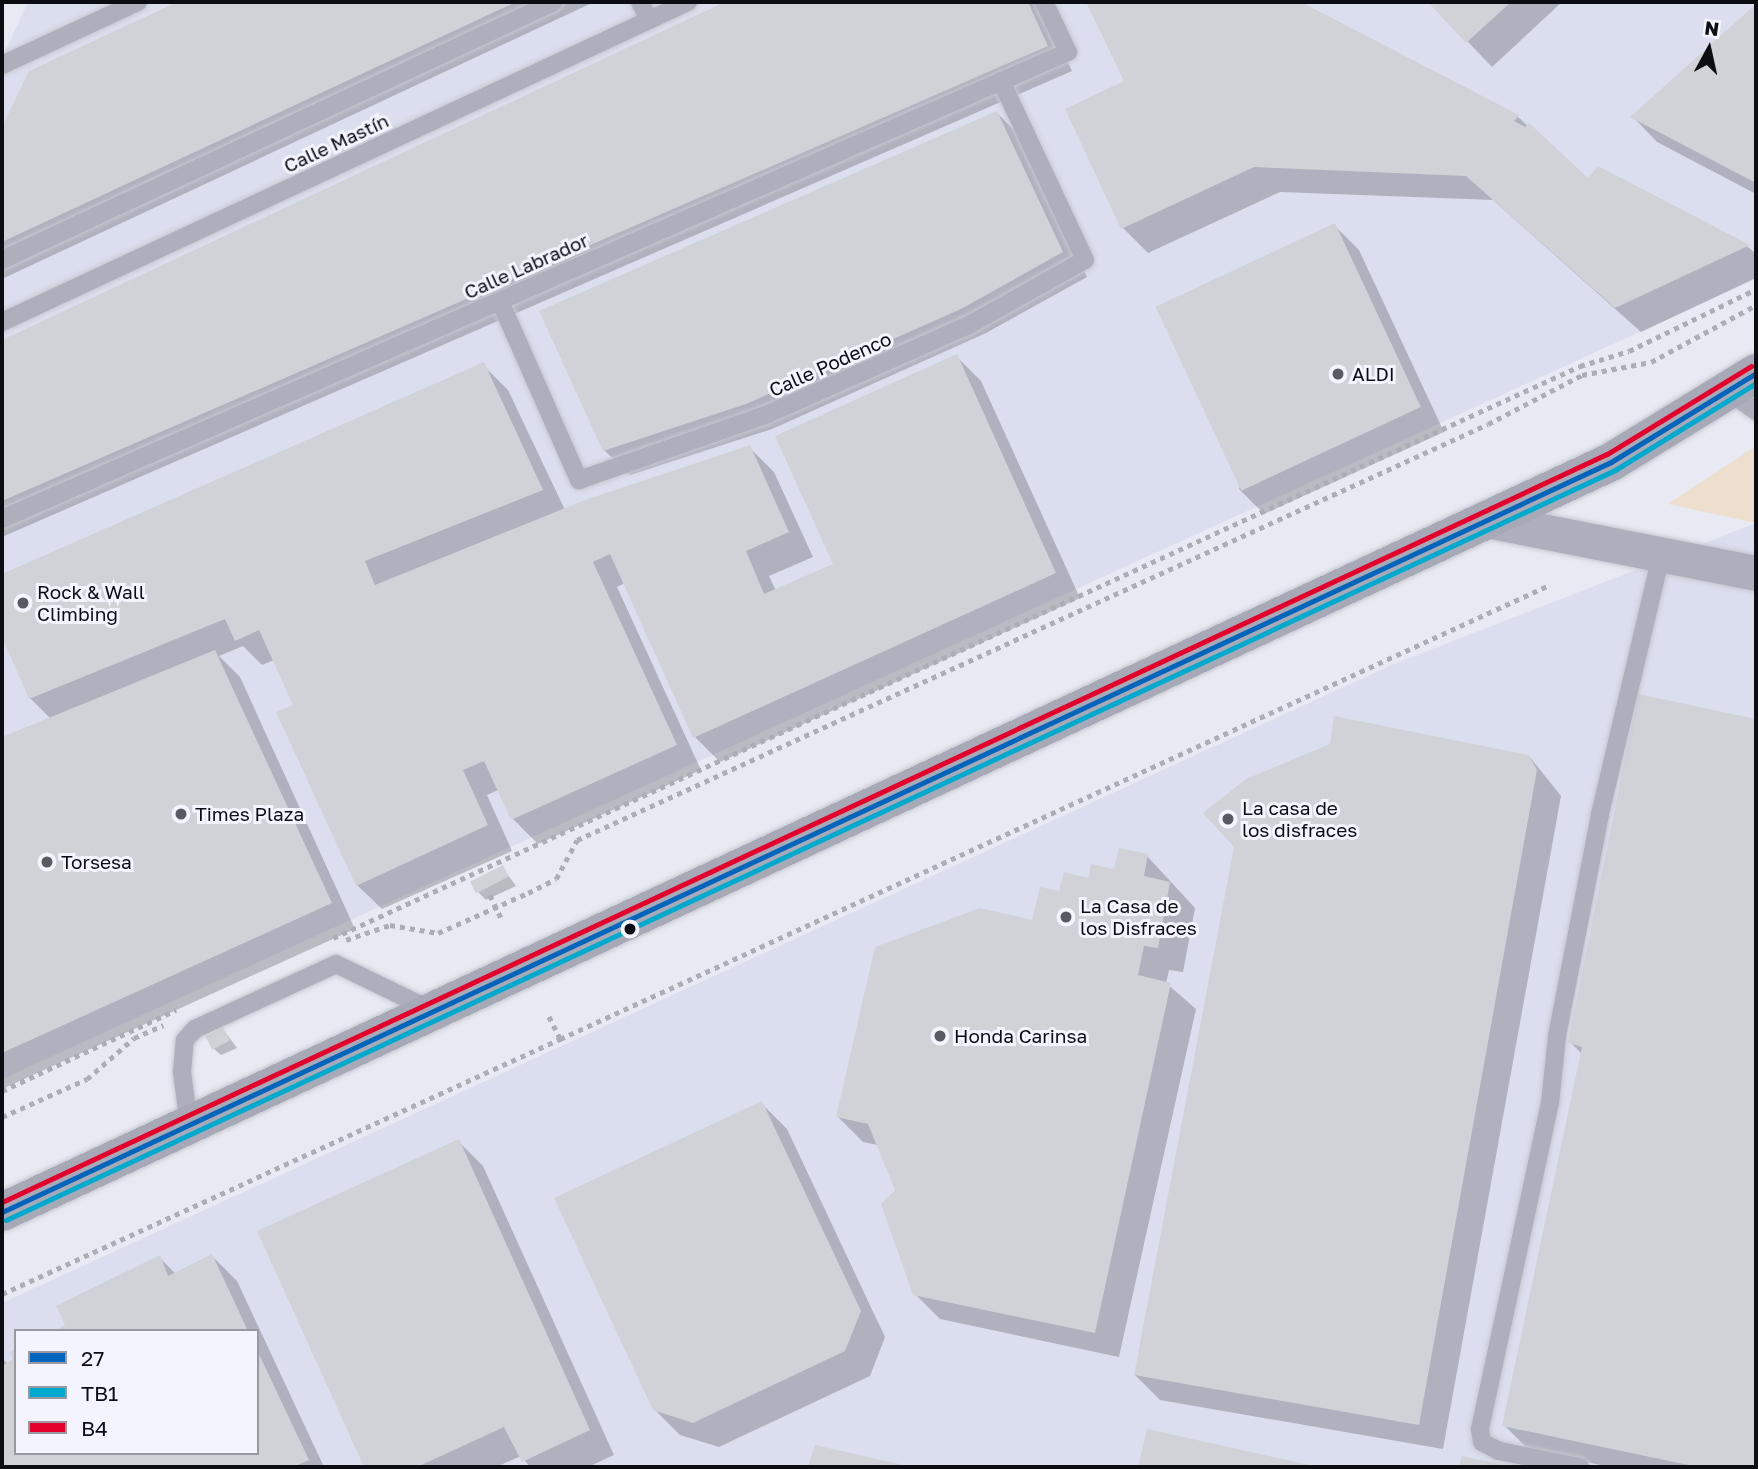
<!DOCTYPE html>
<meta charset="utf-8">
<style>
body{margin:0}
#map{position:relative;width:1758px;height:1469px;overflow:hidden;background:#e8eaf3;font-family:"Golos Text",sans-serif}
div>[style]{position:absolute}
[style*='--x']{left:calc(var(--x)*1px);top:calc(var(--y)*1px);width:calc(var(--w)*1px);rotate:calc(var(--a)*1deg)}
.built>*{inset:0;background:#dbdeee}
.green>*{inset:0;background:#eedece}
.shadow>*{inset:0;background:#0003}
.building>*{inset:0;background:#d0d2d8;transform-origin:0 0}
.path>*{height:4.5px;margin-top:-2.25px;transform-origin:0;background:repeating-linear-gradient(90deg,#acaeb7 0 5px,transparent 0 10px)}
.roads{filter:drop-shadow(0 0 2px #c6c7ce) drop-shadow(0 0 2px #c6c7ce)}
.lane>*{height:18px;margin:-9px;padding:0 9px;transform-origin:9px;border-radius:9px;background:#adafbd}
.street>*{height:35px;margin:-17.5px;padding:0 17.5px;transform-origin:17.5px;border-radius:17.5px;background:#adafbd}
.primary>*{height:38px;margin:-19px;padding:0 19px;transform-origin:19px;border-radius:19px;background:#a7a9b7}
.bus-1>*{height:5px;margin:-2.5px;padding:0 2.5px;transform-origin:2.5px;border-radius:2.5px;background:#0065bd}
.bus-2>*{height:5px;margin:-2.5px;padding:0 2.5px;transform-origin:2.5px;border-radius:2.5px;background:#00a9ce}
.bus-3>*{height:5px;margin:-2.5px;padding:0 2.5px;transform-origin:2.5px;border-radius:2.5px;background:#e4002b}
.dots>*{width:19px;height:19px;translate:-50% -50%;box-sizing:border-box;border:4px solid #f3f4fe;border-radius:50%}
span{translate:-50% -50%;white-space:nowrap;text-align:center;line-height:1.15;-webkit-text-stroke:6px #f3f4fe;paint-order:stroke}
.street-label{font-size:19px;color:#0c0d12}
.poi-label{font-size:19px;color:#0c0d12}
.left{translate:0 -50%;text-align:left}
.frame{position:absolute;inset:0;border:4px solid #0c0d12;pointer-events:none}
.legend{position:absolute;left:14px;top:1329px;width:245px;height:126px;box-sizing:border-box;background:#f3f4fe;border:2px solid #9798a0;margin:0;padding:9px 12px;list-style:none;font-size:21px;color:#0c0d12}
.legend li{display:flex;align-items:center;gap:14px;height:35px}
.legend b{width:35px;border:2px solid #9798a0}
.north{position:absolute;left:1674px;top:14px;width:70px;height:70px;-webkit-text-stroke:5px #f3f4fe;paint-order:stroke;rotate:8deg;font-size:19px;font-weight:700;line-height:28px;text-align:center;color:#0c0d12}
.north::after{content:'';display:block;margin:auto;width:24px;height:32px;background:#0c0d12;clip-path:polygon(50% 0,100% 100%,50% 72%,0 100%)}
</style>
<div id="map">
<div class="built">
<i style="clip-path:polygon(28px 2px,1756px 2px,1756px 279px,2px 1079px,2px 58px)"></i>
<i style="clip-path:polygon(evenodd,1756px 523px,1756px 1467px,2px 1467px,2px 1303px,1389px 666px,1756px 523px,16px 1331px,257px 1331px,257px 1453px,16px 1453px,16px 1331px)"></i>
</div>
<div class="green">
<i style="clip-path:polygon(1756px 446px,1756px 523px,1668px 504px)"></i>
</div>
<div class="shadow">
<i style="clip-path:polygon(181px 2px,594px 2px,2px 279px,2px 131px,30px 72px)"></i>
<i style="clip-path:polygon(730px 2px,1040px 2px,1072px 71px,2px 537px,2px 341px)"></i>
<i style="clip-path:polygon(1088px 2px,1297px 2px,1518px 117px,1588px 180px,1598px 168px,1748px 247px,1756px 254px,1756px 278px,1641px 332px,1493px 200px,1280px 192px,1148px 253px,1123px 228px,1126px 82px)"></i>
<i style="clip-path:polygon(1430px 2px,1562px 2px,1492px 67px)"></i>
<i style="clip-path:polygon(1756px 6px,1756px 194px,1657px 142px,1633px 117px)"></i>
<i style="clip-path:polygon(997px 113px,1022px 138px,1087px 277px,986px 333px,772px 429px,630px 475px,604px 450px)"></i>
<i style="clip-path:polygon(1334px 225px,1359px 250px,1444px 432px,1264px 514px,1239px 489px)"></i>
<i style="clip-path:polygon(956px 356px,981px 381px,1080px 598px,720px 762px,695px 737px,625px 583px,617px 587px,701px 770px,538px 844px,513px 819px,498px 790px,487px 795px,512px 851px,382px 909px,357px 885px,295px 705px,274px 660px,262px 665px,243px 646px,219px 656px,240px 677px,355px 929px,2px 1089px,2px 740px,51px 719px,30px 698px,2px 632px,2px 576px,483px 365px,508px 390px,565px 510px,749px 447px,774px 472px,813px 557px,769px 576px,776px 591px,835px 564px)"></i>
<i style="clip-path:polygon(1640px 696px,1756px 721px,1756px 1467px,1610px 1467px,1529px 1450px,1504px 1425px,1582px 1054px,1570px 1042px)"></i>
<i style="clip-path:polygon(1529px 756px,1561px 796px,1443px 1449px,1160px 1400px,1135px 1375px)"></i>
<i style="clip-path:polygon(1147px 856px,1195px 908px,1183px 972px,1169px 970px,1166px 983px,1196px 1009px,1119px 1357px,940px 1319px,915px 1294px,897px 1191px,878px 1145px,863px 1142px,838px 1117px,1061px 893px)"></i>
<i style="clip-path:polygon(503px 868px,516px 886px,486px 900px,478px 892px)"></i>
<i style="clip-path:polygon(223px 1029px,237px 1048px,221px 1055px,213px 1048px)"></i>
<i style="clip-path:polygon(762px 1104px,787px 1129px,885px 1337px,870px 1376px,719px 1447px,680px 1435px,654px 1409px)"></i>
<i style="clip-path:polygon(458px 1141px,483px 1166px,614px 1455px,588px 1467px,530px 1467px,521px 1456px,496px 1467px,366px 1467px,259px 1232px)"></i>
<i style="clip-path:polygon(212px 1256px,237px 1281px,324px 1467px,2px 1467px,2px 1358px,8px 1364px,16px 1360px,16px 1351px,16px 1453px,257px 1453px,257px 1331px,58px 1331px,159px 1257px,176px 1274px)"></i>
<i style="clip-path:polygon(1148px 1431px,1311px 1467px,1140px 1467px)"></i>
</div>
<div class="building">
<i style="clip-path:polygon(177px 2px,516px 2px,2px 242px,2px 127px,29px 71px)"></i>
<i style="clip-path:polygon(725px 2px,1028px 2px,1048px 46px,2px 501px,2px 340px)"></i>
<i style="clip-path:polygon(1086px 2px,1301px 2px,1519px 115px,1514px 121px,1525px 127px,1529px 123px,1588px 178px,1598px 166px,1750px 245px,1615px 308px,1466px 176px,1254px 167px,1121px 229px,1065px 109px,1124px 81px)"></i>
<i style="clip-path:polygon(1428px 2px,1511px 2px,1466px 43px)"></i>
<i style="clip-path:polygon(1756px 4px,1756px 183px,1630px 117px)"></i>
<i style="clip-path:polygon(997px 111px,1063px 252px,961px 309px,746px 404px,603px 451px,539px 311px)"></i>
<i style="left:1335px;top:223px;width:203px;height:198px;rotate:65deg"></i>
<i style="clip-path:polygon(957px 354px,1056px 573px,693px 738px,610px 554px,593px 562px,677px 745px,511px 820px,484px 761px,463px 770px,488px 825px,356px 886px,276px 712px,293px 705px,259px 630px,235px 641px,225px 619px,29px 699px,2px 637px,2px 574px,484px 362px,543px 490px,365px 561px,375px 585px,585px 500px,750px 445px,789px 532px,746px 551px,764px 594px,833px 564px,775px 436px)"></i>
<i style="clip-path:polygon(215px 650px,332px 903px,2px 1053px,2px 737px)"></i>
<i style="clip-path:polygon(1638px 694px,1756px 719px,1756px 1467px,1698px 1467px,1502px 1426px,1582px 1047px,1568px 1043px)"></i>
<i style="clip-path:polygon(1334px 716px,1529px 755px,1537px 770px,1419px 1425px,1134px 1375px,1234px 847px,1203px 813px,1246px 779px,1330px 744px)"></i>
<i style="clip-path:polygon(1119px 848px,1148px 854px,1144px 876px,1170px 882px,1158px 948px,1144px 946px,1138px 975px,1171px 983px,1095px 1333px,913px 1295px,881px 1204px,895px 1190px,868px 1124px,836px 1117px,875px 947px,980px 908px,1032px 920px,1040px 887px,1059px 891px,1064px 872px,1088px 878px,1091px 864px,1114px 869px)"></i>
<i style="left:503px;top:865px;width:13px;height:37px;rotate:63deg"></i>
<i style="left:223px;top:1027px;width:15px;height:20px;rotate:62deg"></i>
<i style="clip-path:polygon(762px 1101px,861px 1311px,845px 1351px,693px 1423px,653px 1410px,554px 1198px)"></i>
<i style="clip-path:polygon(459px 1139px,590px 1430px,522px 1462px,504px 1427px,417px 1467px,364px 1467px,257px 1231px)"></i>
<i style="clip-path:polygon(212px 1254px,248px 1331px,54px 1331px,65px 1325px,56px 1306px,160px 1255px,168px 1276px)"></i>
<i style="clip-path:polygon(16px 1349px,16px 1453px,257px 1453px,257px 1350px,309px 1460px,293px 1467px,2px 1467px,2px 1366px,13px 1359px,10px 1352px)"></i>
<i style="clip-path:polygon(1147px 1429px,1314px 1466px,1314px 1467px,1138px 1467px)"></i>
<i style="clip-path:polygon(815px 1445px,908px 1466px,908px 1467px,808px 1467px)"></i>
<i style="clip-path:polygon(1462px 1456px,1510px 1466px,1510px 1467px,1459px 1467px)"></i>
</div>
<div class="path">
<i style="--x:490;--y:895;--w:25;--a:64"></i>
<i style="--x:333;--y:938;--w:1372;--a:-24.64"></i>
<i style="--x:1580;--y:366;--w:51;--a:-17"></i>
<i style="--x:1629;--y:351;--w:141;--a:-26"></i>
<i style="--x:346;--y:940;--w:46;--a:-18.8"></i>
<i style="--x:390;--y:925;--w:49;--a:9.5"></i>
<i style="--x:438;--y:933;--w:98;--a:-24"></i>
<i style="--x:528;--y:893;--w:31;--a:-27"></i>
<i style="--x:556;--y:879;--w:44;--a:-61.7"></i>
<i style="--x:577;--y:840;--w:1001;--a:-24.54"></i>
<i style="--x:1488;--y:424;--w:106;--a:-27.5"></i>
<i style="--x:1582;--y:375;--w:70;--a:-10.7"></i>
<i style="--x:1651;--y:362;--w:119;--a:-28.5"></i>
<i style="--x:560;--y:1039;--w:1086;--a:-24.65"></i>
<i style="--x:2;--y:1091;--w:192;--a:-25"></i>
<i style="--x:2;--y:1117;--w:93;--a:-24.1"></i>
<i style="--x:87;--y:1079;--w:62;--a:-41.1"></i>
<i style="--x:134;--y:1038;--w:32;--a:-24"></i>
<i style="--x:2;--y:1294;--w:614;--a:-24.56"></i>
<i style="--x:560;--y:1039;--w:29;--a:-117"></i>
</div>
<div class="roads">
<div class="lane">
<i style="--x:640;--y:2;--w:20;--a:63"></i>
<i style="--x:2;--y:65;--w:150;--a:-24.9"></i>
<i style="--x:2;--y:260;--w:609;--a:-25.05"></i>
<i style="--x:500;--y:301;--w:196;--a:66.2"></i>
<i style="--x:579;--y:480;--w:200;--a:-19.2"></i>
<i style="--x:768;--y:414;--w:220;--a:-23.9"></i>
<i style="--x:969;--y:325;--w:133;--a:-29.3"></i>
<i style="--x:1085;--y:260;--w:198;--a:-115.1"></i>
<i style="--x:2;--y:322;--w:757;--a:-25.01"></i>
<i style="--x:1726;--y:390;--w:37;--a:35"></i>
<i style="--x:2;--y:519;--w:1164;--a:-23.66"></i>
<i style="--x:1068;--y:52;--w:55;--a:-115.6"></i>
<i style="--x:189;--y:1125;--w:53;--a:-97.5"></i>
<i style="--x:182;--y:1072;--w:32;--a:-85"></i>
<i style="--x:185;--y:1040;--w:15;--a:-48"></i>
<i style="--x:195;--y:1029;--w:155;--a:-24.7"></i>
<i style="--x:336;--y:964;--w:108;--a:25.9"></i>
<i style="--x:1580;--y:1467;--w:83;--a:-168.8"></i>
<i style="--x:1499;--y:1451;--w:19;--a:-152"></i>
<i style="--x:1482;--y:1442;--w:13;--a:-99"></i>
<i style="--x:1480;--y:1429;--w:333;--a:-77.9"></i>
<i style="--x:1550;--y:1103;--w:67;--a:-84"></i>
<i style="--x:1557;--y:1036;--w:226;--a:-79"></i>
<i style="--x:1600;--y:814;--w:269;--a:-76.7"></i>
</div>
<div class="street">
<i style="--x:1486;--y:520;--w:275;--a:11.1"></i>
</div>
<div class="primary">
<i style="--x:2;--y:1212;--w:1775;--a:-24.99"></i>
<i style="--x:1611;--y:462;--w:170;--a:-31.5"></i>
</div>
</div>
<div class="bus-1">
<i style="--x:2;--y:1212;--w:1775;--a:-24.99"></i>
<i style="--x:1611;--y:462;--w:170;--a:-31.5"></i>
</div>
<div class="bus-2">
<i style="--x:6;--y:1220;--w:1775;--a:-24.99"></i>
<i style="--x:1615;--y:470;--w:166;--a:-31.7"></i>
</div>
<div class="bus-3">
<i style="--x:2;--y:1202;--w:1771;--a:-24.99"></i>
<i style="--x:1607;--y:454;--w:169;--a:-31.4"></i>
</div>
<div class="dots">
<i style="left:1338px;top:374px;background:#595a61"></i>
<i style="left:23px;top:603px;background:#595a61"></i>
<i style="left:181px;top:814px;background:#595a61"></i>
<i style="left:1228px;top:819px;background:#595a61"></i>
<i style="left:47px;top:862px;background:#595a61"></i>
<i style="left:1066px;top:917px;background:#595a61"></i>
<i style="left:630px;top:929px;background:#0c0d12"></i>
<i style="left:940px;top:1036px;background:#595a61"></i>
</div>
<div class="street-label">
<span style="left:336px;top:143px;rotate:-25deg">Calle Mastín</span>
<span style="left:526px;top:266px;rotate:-24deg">Calle Labrador</span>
<span style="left:830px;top:364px;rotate:-24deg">Calle Podenco</span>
</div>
<div class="poi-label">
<span class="left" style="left:1352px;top:374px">ALDI</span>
<span class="left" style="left:37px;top:603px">Rock &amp; Wall<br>Climbing</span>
<span class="left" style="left:1242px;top:819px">La casa de<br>los disfraces</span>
<span class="left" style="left:195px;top:814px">Times Plaza</span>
<span class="left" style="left:61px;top:862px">Torsesa</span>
<span class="left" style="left:1080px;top:917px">La Casa de<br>los Disfraces</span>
<span class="left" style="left:954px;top:1036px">Honda Carinsa</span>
</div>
<div class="frame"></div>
<ul class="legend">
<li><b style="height:9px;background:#0065bd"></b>27</li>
<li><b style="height:9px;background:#00a9ce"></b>TB1</li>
<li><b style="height:9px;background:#e4002b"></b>B4</li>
</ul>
<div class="north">N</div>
</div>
